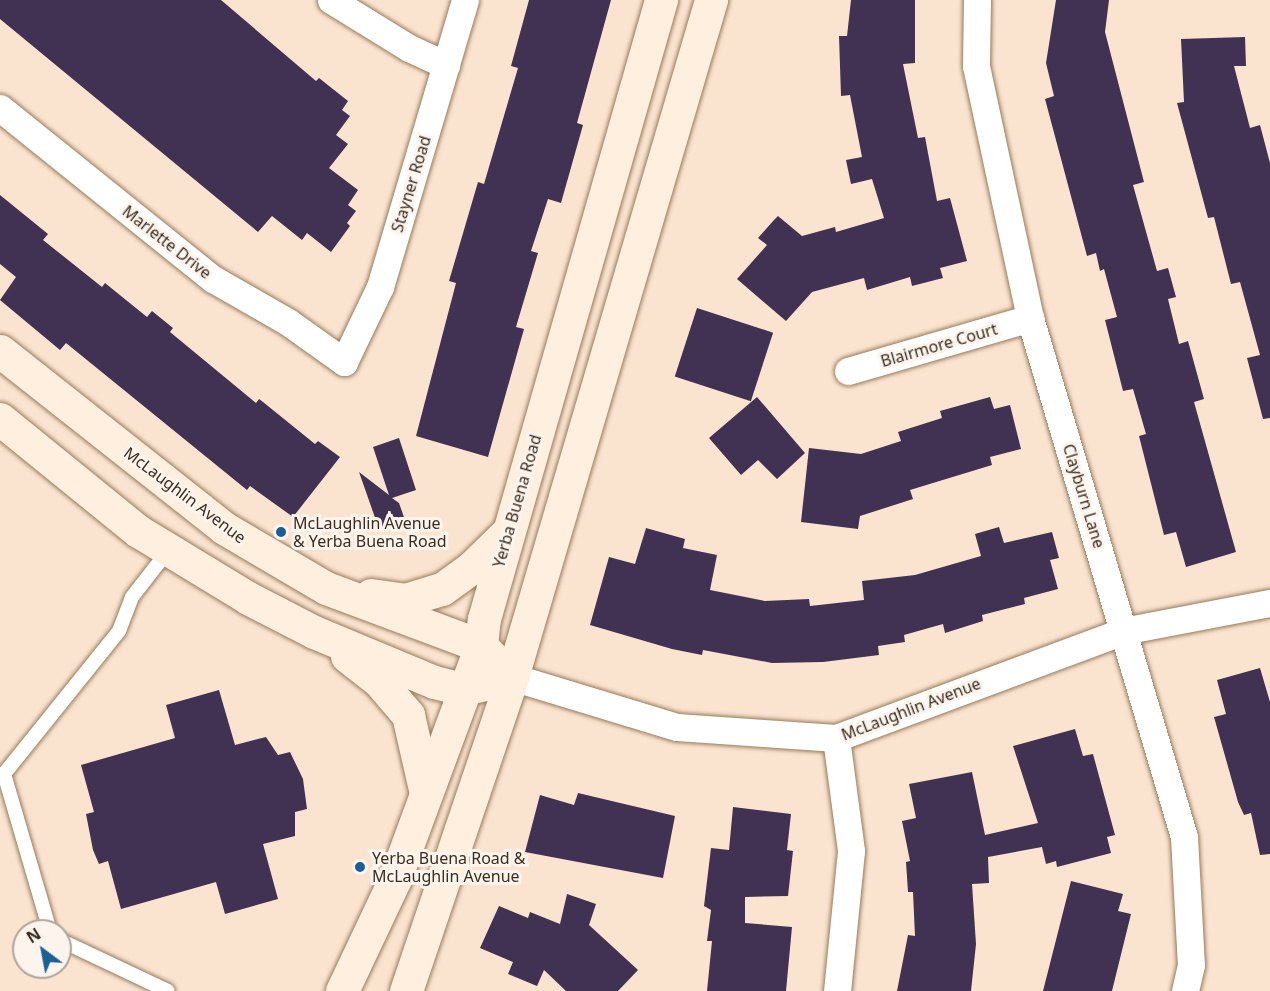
<!DOCTYPE html>
<style>
body{margin:0}
#map{position:relative;width:1270px;height:991px;overflow:hidden;background:#fae4d0;font-family:"Noto Sans",sans-serif}
div>[style]{position:absolute}
[style*='--x']{left:calc(var(--x)*1px);top:calc(var(--y)*1px);width:calc(var(--w)*1px);rotate:calc(var(--a)*1deg)}
.building>*{inset:0;background:#413152;transform-origin:0 0}
.roads{filter:drop-shadow(0 0 2px #997a5a) drop-shadow(0 0 2px #997a5a)}
.service>*{height:14px;margin:-7px;padding:0 7px;transform-origin:7px;border-radius:7px;background:#fff}
.minor>*{height:27px;margin:-13.5px;padding:0 13.5px;transform-origin:13.5px;border-radius:13.5px;background:#fff}
.secondary>*{height:33px;margin:-16.5px;padding:0 16.5px;transform-origin:16.5px;border-radius:16.5px;background:#ffefdf}
.dots>*{width:16px;height:16px;translate:-50% -50%;box-sizing:border-box;border:3px solid #fcf4ed;border-radius:50%}
span{translate:-50% -50%;white-space:nowrap;text-align:center;line-height:1.15;-webkit-text-stroke:6px #fcf4ed;paint-order:stroke}
.street-label{font-size:16px;color:#3b2d20}
.poi-label{font-size:16px;color:#3b2d20}
.left{translate:0 -50%;text-align:left}
.north{position:absolute;left:12px;top:919px;width:60px;height:60px;box-sizing:border-box;background:#fcf4ed;border:2px solid #afa49b;border-radius:50%;rotate:328deg;font-size:16px;font-weight:700;line-height:24px;text-align:center;color:#3b2d20}
.north::after{content:'';display:block;margin:auto;width:21px;height:27px;background:#1b6095;clip-path:polygon(50% 0,100% 100%,50% 72%,0 100%)}
</style>
<div id="map">
<div class="building">
<i style="clip-path:polygon(0 0,221px 0,316px 81px,319px 78px,348px 101px,342px 110px,350px 116px,336px 135px,348px 144px,329px 168px,358px 190px,348px 205px,356px 211px,347px 223px,350px 226px,331px 252px,307px 233px,302px 240px,272px 216px,258px 232px,0 19px)"></i>
<i style="clip-path:polygon(529px 0,611px 0,577px 123px,583px 125px,561px 203px,548px 199px,531px 251px,538px 253px,516px 327px,524px 329px,488px 457px,416px 436px,456px 283px,449px 281px,478px 182px,484px 184px,518px 68px,511px 66px)"></i>
<i style="clip-path:polygon(851px 0,915px 0,915px 63px,903px 64px,918px 138px,925px 137px,937px 201px,950px 198px,967px 261px,940px 268px,943px 278px,912px 286px,910px 277px,867px 290px,864px 278px,812px 292px,786px 321px,737px 279px,767px 245px,758px 238px,774px 220px,778px 216px,802px 236px,835px 227px,836px 232px,884px 218px,872px 179px,851px 184px,846px 160px,862px 157px,850px 95px,841px 96px,839px 36px,847px 36px)"></i>
<i style="clip-path:polygon(1056px 0,1109px 0,1105px 32px,1144px 182px,1133px 185px,1157px 271px,1168px 268px,1176px 297px,1168px 299px,1179px 344px,1188px 341px,1204px 399px,1194px 402px,1236px 552px,1186px 567px,1176px 532px,1164px 535px,1139px 436px,1146px 434px,1133px 389px,1123px 391px,1105px 320px,1117px 317px,1104px 269px,1100px 271px,1096px 253px,1087px 256px,1045px 99px,1054px 96px,1046px 63px)"></i>
<i style="clip-path:polygon(1245px 37px,1246px 66px,1234px 66px,1250px 128px,1260px 125px,1270px 163px,1270px 418px,1263px 419px,1247px 358px,1260px 355px,1240px 282px,1231px 284px,1214px 217px,1208px 218px,1177px 103px,1184px 102px,1181px 39px)"></i>
<i style="clip-path:polygon(0 195px,48px 234px,43px 240px,102px 287px,105px 283px,147px 317px,152px 311px,173px 328px,170px 332px,256px 403px,259px 399px,263px 402px,315px 444px,318px 441px,340px 457px,293px 517px,250px 486px,247px 490px,66px 343px,60px 350px,0 300px,16px 277px,0 264px)"></i>
<i style="left:697px;top:308px;width:80px;height:72px;rotate:18deg"></i>
<i style="clip-path:polygon(757px 397px,805px 453px,777px 479px,758px 460px,741px 475px,709px 438px)"></i>
<i style="clip-path:polygon(990px 397px,994px 409px,1010px 405px,1021px 449px,990px 457px,992px 465px,910px 490px,913px 499px,860px 516px,858px 529px,801px 522px,809px 448px,861px 454px,901px 441px,898px 432px,942px 418px,940px 411px)"></i>
<i style="clip-path:polygon(399px 438px,416px 490px,392px 498px,399px 503px,405px 520px,379px 529px,359px 472px,389px 495px,373px 447px)"></i>
<i style="clip-path:polygon(999px 527px,1004px 543px,1052px 532px,1059px 558px,1050px 560px,1058px 589px,1024px 598px,1025px 604px,982px 615px,983px 621px,945px 633px,943px 624px,904px 635px,905px 642px,878px 646px,879px 655px,823px 662px,772px 663px,703px 650px,702px 655px,672px 649px,590px 625px,609px 557px,635px 564px,646px 528px,685px 539px,683px 548px,717px 555px,710px 590px,765px 601px,809px 599px,810px 606px,864px 600px,862px 581px,915px 575px,981px 556px,975px 534px)"></i>
<i style="clip-path:polygon(1260px 668px,1270px 702px,1270px 854px,1260px 855px,1251px 813px,1244px 815px,1238px 802px,1214px 717px,1226px 714px,1217px 680px)"></i>
<i style="clip-path:polygon(219px 690px,235px 745px,266px 737px,278px 755px,290px 752px,303px 779px,307px 809px,295px 812px,295px 836px,263px 844px,278px 899px,225px 914px,216px 882px,121px 909px,108px 861px,99px 864px,93px 850px,86px 814px,94px 812px,81px 765px,175px 738px,166px 705px)"></i>
<i style="clip-path:polygon(1075px 729px,1083px 756px,1093px 754px,1115px 835px,1107px 837px,1111px 853px,1057px 867px,1056px 861px,1046px 864px,1042px 847px,988px 857px,989px 883px,972px 884px,976px 944px,971px 991px,897px 991px,908px 935px,915px 936px,913px 892px,908px 892px,906px 862px,910px 861px,902px 821px,916px 818px,909px 784px,972px 772px,985px 835px,1038px 823px,1013px 746px)"></i>
<i style="clip-path:polygon(578px 793px,675px 816px,663px 878px,525px 852px,540px 795px,574px 805px)"></i>
<i style="clip-path:polygon(733px 807px,791px 814px,787px 850px,793px 851px,788px 896px,745px 897px,745px 923px,792px 927px,786px 991px,707px 991px,712px 941px,707px 941px,711px 910px,704px 906px,711px 848px,729px 850px)"></i>
<i style="clip-path:polygon(1071px 881px,1123px 894px,1118px 911px,1131px 914px,1112px 991px,1043px 991px)"></i>
<i style="clip-path:polygon(567px 894px,596px 904px,589px 925px,638px 970px,618px 991px,566px 991px,544px 970px,537px 986px,508px 974px,513px 962px,480px 948px,499px 906px,528px 918px,530px 912px,560px 924px)"></i>
</div>
<div class="roads">
<div class="service">
<i style="--x:50;--y:931;--w:164;--a:-106.3"></i>
<i style="--x:4;--y:774;--w:184;--a:-51.2"></i>
<i style="--x:119;--y:631;--w:36;--a:-69"></i>
<i style="--x:132;--y:597;--w:58;--a:-52"></i>
<i style="--x:60;--y:940;--w:119;--a:25.3"></i>
</div>
<div class="minor">
<i style="--x:331;--y:0;--w:92;--a:31.6"></i>
<i style="--x:409;--y:48;--w:41;--a:24.7"></i>
<i style="--x:977;--y:0;--w:66;--a:90.9"></i>
<i style="--x:976;--y:66;--w:258;--a:77.9"></i>
<i style="--x:1030;--y:318;--w:541;--a:73.47"></i>
<i style="--x:1184;--y:837;--w:128;--a:86.9"></i>
<i style="--x:1191;--y:965;--w:27;--a:103"></i>
<i style="--x:0;--y:108;--w:273;--a:38.8"></i>
<i style="--x:213;--y:279;--w:86;--a:29.8"></i>
<i style="--x:288;--y:322;--w:69;--a:35.5"></i>
<i style="--x:344;--y:362;--w:83;--a:-64.4"></i>
<i style="--x:380;--y:287;--w:299;--a:-73.5"></i>
<i style="--x:848;--y:371;--w:190;--a:-16.2"></i>
<i style="--x:512;--y:677;--w:172;--a:16.9"></i>
<i style="--x:677;--y:727;--w:159;--a:4"></i>
<i style="--x:836;--y:738;--w:306;--a:-20.4"></i>
<i style="--x:1123;--y:631;--w:150;--a:-10.8"></i>
<i style="--x:836;--y:738;--w:114;--a:82.4"></i>
<i style="--x:851;--y:851;--w:141;--a:95.7"></i>
</div>
<div class="secondary">
<i style="--x:0;--y:351;--w:285;--a:38.3"></i>
<i style="--x:224;--y:528;--w:118;--a:30.5"></i>
<i style="--x:326;--y:588;--w:165;--a:20.5"></i>
<i style="--x:481;--y:646;--w:21;--a:45"></i>
<i style="--x:0;--y:419;--w:178;--a:39.1"></i>
<i style="--x:138;--y:531;--w:129;--a:31.3"></i>
<i style="--x:248;--y:598;--w:74;--a:27.3"></i>
<i style="--x:314;--y:632;--w:130;--a:22.6"></i>
<i style="--x:434;--y:682;--w:30;--a:14"></i>
<i style="--x:463;--y:689;--w:22;--a:-13"></i>
<i style="--x:371;--y:595;--w:34;--a:8"></i>
<i style="--x:405;--y:600;--w:39;--a:-17"></i>
<i style="--x:442;--y:589;--w:36;--a:-36"></i>
<i style="--x:471;--y:568;--w:50;--a:-44.2"></i>
<i style="--x:347;--y:656;--w:41;--a:38"></i>
<i style="--x:379;--y:681;--w:45;--a:49.5"></i>
<i style="--x:408;--y:715;--w:76;--a:77.1"></i>
<i style="--x:342;--y:991;--w:122;--a:-64.7"></i>
<i style="--x:394;--y:881;--w:251;--a:-69.7"></i>
<i style="--x:481;--y:646;--w:27;--a:-84"></i>
<i style="--x:484;--y:619;--w:644;--a:-74.04"></i>
<i style="--x:406;--y:991;--w:331;--a:-71.3"></i>
<i style="--x:512;--y:677;--w:706;--a:-73.62"></i>
</div>
</div>
<div class="dots">
<i style="left:281px;top:532px;background:#1b6095"></i>
<i style="left:360px;top:867px;background:#1b6095"></i>
</div>
<div class="street-label">
<span style="left:411px;top:184px;rotate:-73deg">Stayner Road</span>
<span style="left:167px;top:242px;rotate:38deg">Marlette Drive</span>
<span style="left:939px;top:345px;rotate:-16deg">Blairmore Court</span>
<span style="left:185px;top:495px;rotate:37deg">McLaughlin Avenue</span>
<span style="left:1084px;top:496px;rotate:73deg">Clayburn Lane</span>
<span style="left:517px;top:501px;rotate:-74deg">Yerba Buena Road</span>
<span style="left:911px;top:709px;rotate:-21deg">McLaughlin Avenue</span>
</div>
<div class="poi-label">
<span class="left" style="left:293px;top:532px">McLaughlin Avenue<br>&amp; Yerba Buena Road</span>
<span class="left" style="left:372px;top:867px">Yerba Buena Road &amp;<br>McLaughlin Avenue</span>
</div>
<div class="north">N</div>
</div>
